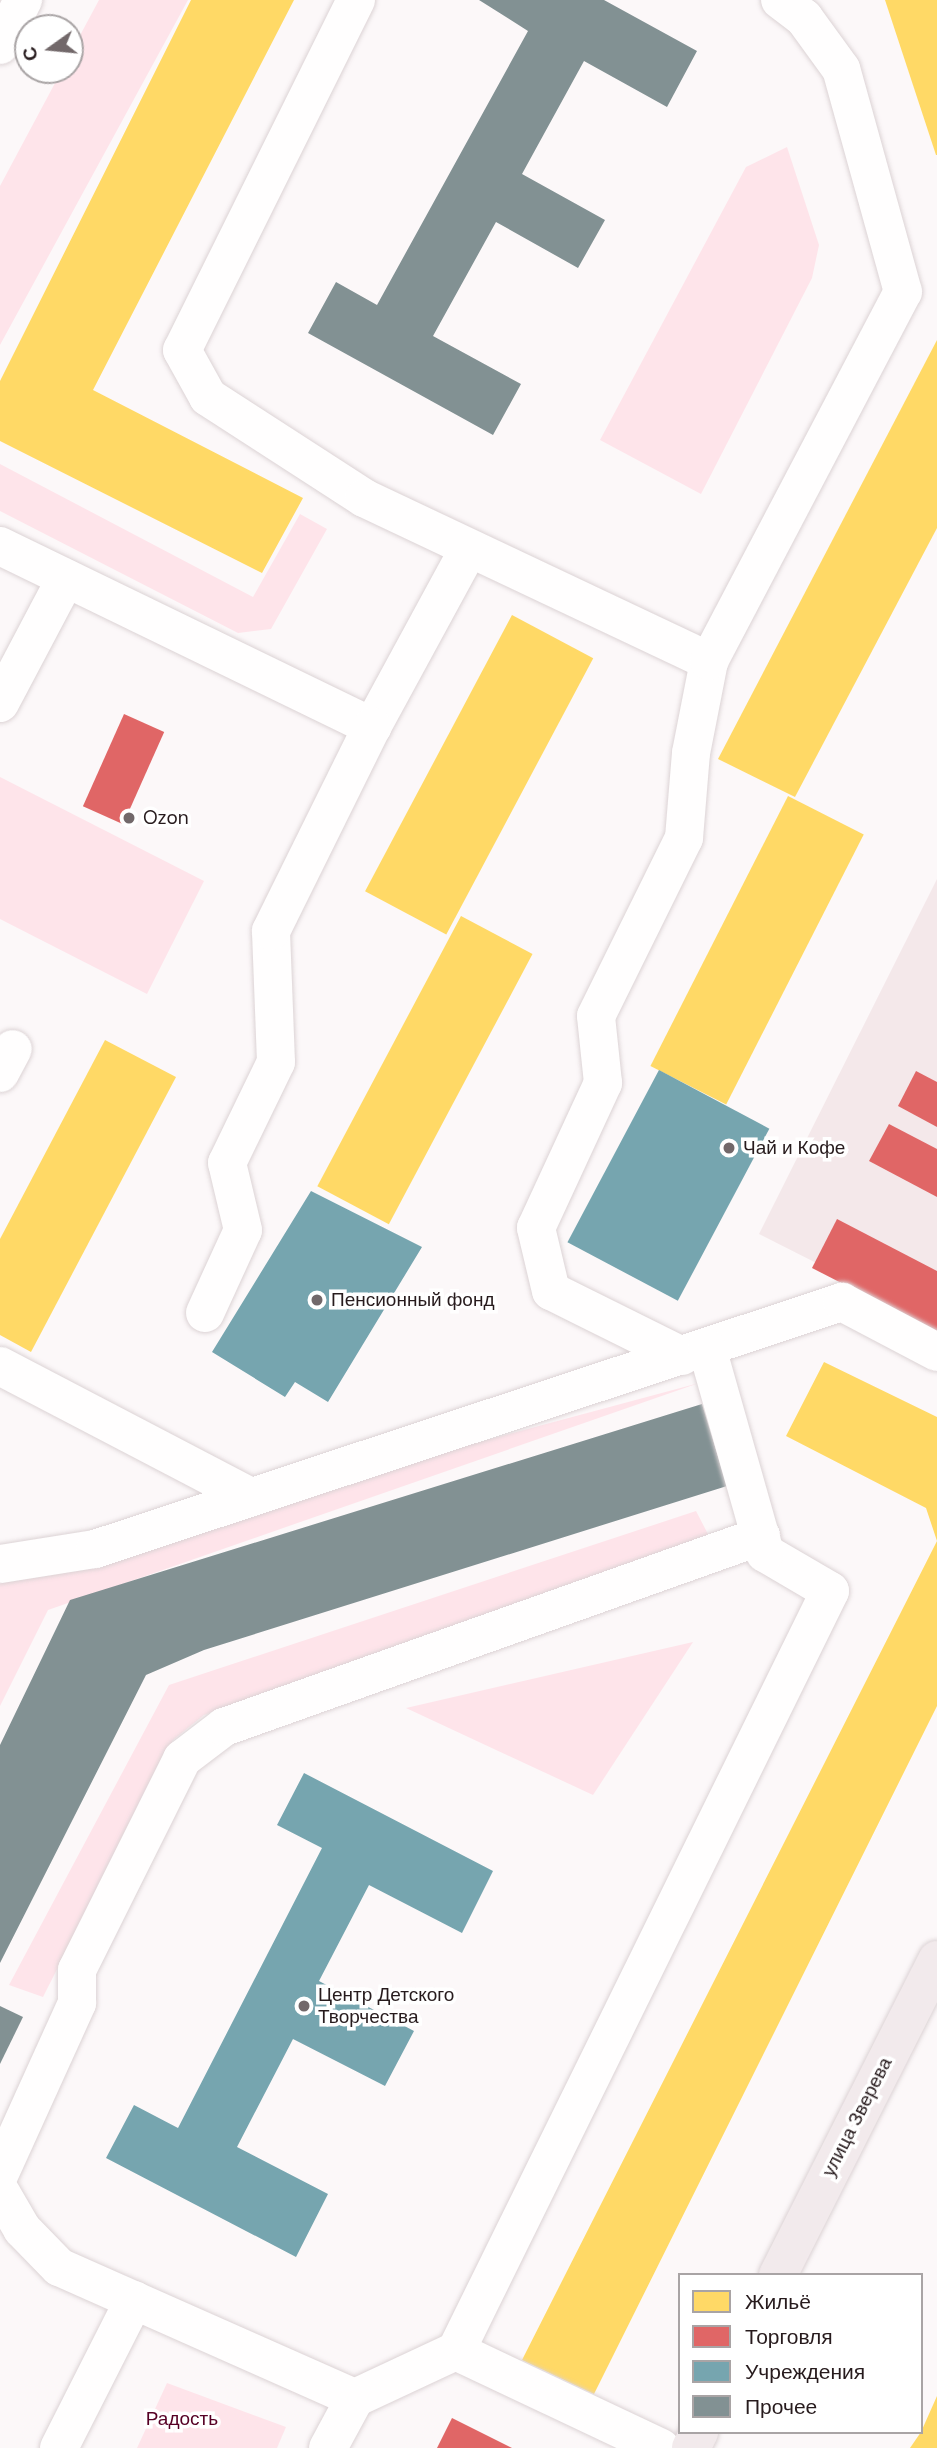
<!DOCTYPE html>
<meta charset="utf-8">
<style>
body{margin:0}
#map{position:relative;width:937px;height:2448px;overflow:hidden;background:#fcf8f9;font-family:"DM Sans",sans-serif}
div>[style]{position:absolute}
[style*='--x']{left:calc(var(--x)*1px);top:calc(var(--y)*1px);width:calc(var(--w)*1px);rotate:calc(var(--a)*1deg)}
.built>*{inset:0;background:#f4e8ea}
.green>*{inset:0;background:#fee4ea}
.homes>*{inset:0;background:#ffd966;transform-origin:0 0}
.shops>*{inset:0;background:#e06666;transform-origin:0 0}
.public>*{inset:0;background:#76a5af;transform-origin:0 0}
.building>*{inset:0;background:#829193}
.roads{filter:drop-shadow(0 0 2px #dcd3d5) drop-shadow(0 0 2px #dcd3d5)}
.minor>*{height:38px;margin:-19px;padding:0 19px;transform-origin:19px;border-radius:19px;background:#fffefe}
.major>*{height:38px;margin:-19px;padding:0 19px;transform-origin:19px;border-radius:19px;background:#f2eaec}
.dots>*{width:19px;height:19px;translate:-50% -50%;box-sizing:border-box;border:4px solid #fff;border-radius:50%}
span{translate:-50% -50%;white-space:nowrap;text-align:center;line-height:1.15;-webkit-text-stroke:7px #fff;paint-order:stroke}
.poi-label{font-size:19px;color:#271b1d}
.left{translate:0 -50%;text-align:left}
.street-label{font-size:19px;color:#271b1d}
.park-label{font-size:19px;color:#560025}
.legend{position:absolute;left:678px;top:2273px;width:245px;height:161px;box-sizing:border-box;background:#fff;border:2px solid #a9a4a5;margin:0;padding:9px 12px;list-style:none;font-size:21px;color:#271b1d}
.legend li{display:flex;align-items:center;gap:14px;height:35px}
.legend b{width:35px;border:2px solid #a9a4a5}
.north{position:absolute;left:14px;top:14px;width:70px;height:70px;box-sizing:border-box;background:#fff;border:2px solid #a9a4a5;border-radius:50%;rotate:255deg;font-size:19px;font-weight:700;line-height:28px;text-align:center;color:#271b1d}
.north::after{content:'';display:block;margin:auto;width:24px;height:32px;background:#72686a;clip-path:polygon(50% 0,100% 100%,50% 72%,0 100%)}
</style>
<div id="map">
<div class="built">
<i style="clip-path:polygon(937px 879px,937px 1324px,759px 1234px)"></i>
</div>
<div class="green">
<i style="clip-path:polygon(99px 0,188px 0,0 345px,0 186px,62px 70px,70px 70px,70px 54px)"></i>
<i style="clip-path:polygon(787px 147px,819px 245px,812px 278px,701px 494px,600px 440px,746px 167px)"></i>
<i style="clip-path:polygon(0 464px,253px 597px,300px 514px,327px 529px,271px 629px,238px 633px,0 511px)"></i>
<i style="clip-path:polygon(0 777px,204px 881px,147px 994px,0 919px)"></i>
<i style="clip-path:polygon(699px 1383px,48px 1610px,0 1706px,0 1571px)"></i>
<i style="clip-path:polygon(696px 1511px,710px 1538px,204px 1715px,173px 1740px,43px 1997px,9px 1985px,169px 1685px)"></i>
<i style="clip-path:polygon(693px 1642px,593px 1795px,406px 1708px)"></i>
<i style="clip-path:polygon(167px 2383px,286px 2427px,277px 2448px,137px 2448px)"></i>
</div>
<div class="homes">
<i style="clip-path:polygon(191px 0,294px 0,93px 390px,303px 498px,262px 573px,0 441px,0 381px)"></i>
<i style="clip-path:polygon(885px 0,937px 0,937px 155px,936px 155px)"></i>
<i style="clip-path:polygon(937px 340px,937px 528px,795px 797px,718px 759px)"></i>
<i style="left:512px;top:615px;width:92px;height:313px;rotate:28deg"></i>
<i style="left:788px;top:796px;width:85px;height:303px;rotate:27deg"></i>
<i style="left:461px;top:916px;width:81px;height:306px;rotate:28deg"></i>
<i style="clip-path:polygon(105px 1040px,176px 1077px,31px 1352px,0 1335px,0 1239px)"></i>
<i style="clip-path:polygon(824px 1362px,937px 1417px,937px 1706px,594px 2394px,522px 2360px,937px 1541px,926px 1508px,786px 1436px)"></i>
<i style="clip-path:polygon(937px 2396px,937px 2448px,910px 2448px,921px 2432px)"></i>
</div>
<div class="shops">
<i style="left:124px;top:714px;width:44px;height:101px;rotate:24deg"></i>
<i style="clip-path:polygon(916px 1071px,937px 1082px,937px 1127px,898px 1106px)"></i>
<i style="clip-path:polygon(889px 1124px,937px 1149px,937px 1197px,869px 1161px)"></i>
<i style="clip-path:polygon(837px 1219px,937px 1271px,937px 1332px,812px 1268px)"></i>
<i style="clip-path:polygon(452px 2418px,512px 2448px,437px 2448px)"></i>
</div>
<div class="public">
<i style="left:659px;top:1070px;width:125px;height:195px;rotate:28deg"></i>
<i style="clip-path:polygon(311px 1191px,422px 1247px,328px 1402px,295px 1382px,285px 1397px,212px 1352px)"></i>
<i style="clip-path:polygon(304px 1773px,493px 1871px,462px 1933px,369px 1885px,319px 1981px,414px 2031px,385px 2086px,293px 2039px,237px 2147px,328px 2194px,296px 2257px,106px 2158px,134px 2105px,178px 2128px,322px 1848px,277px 1825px)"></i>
</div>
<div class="building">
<i style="clip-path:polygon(479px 0,604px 0,697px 51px,667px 107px,584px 61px,522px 174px,605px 220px,578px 268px,496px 222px,433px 336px,521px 384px,493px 435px,308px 333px,336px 282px,377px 305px,528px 31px)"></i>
<i style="clip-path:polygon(702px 1404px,727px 1486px,204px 1650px,146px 1675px,0 1963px,0 1745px,70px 1600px)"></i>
<i style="clip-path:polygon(0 2006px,23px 2017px,0 2064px)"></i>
</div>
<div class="roads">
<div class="minor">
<i style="--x:356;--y:0;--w:391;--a:116.4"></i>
<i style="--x:182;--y:350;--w:54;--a:61"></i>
<i style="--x:208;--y:397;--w:186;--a:32.9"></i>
<i style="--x:364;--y:498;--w:382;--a:25.3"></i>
<i style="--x:0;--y:45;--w:51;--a:-62.9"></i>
<i style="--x:0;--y:546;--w:414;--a:25.9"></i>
<i style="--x:372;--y:727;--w:201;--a:-61.5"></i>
<i style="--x:0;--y:703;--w:141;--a:-62.2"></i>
<i style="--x:0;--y:1073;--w:27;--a:-62"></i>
<i style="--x:205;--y:1313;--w:91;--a:-65.4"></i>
<i style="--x:243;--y:1230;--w:69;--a:-103.4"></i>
<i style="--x:227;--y:1163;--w:112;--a:-64.1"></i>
<i style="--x:276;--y:1062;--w:131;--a:-92.2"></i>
<i style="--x:271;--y:931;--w:228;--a:-63.7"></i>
<i style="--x:682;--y:1356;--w:146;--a:-153.6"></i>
<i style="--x:551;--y:1291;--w:65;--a:-103.4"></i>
<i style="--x:536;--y:1228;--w:160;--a:-65.2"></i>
<i style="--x:603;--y:1083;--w:67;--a:-96"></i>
<i style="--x:596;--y:1016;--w:199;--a:-63.7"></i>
<i style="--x:684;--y:838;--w:85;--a:-85.3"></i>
<i style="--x:691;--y:753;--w:94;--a:-78.9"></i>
<i style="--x:709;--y:661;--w:417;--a:-62.3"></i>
<i style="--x:903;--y:292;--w:231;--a:-105.5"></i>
<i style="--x:841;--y:69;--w:63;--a:-126"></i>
<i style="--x:804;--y:18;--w:30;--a:-143"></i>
<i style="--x:0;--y:1366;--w:283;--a:27.6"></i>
<i style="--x:0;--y:1564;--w:96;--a:-9"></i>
<i style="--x:95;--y:1549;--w:787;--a:-18.3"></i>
<i style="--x:842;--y:1302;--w:107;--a:27.8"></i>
<i style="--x:0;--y:2173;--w:187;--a:-65.6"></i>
<i style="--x:77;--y:2003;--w:33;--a:-90"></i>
<i style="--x:77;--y:1970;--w:236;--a:-63.5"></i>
<i style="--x:182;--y:1759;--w:53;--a:-37.3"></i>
<i style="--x:224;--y:1727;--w:570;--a:-19.58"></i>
<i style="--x:0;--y:2191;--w:44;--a:59.9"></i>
<i style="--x:22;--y:2229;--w:53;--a:45.8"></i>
<i style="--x:59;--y:2267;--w:324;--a:23.9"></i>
<i style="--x:355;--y:2398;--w:111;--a:-25"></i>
<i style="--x:59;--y:2448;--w:166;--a:-63.1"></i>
<i style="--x:328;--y:2448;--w:57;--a:-61.6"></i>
<i style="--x:661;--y:2448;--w:227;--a:-154.7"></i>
<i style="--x:456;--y:2351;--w:847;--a:-63.8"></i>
<i style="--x:830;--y:1591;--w:75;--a:-149.7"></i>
<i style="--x:765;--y:1553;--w:213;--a:-105.8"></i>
</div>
<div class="major">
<i style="--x:778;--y:2275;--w:353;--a:-63.2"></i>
<i style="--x:691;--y:2448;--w:18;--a:-63"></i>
</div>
</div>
<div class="dots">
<i style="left:129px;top:818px;background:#72686a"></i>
<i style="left:729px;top:1148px;background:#72686a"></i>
<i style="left:317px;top:1300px;background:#72686a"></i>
<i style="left:304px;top:2006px;background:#72686a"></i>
</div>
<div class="poi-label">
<span class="left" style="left:143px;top:818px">Ozon</span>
<span class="left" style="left:743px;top:1148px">Чай и Кофе</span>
<span class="left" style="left:331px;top:1300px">Пенсионный фонд</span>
<span class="left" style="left:318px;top:2006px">Центр Детского<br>Творчества</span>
</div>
<div class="street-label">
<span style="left:857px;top:2117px;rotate:-63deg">улица Зверева</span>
</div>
<div class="park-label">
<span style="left:182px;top:2419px">Радость</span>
</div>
<ul class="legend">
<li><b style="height:19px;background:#ffd966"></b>Жильё</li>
<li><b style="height:19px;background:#e06666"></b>Торговля</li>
<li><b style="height:19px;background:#76a5af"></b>Учреждения</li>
<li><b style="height:19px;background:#829193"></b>Прочее</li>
</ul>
<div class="north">С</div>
</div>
